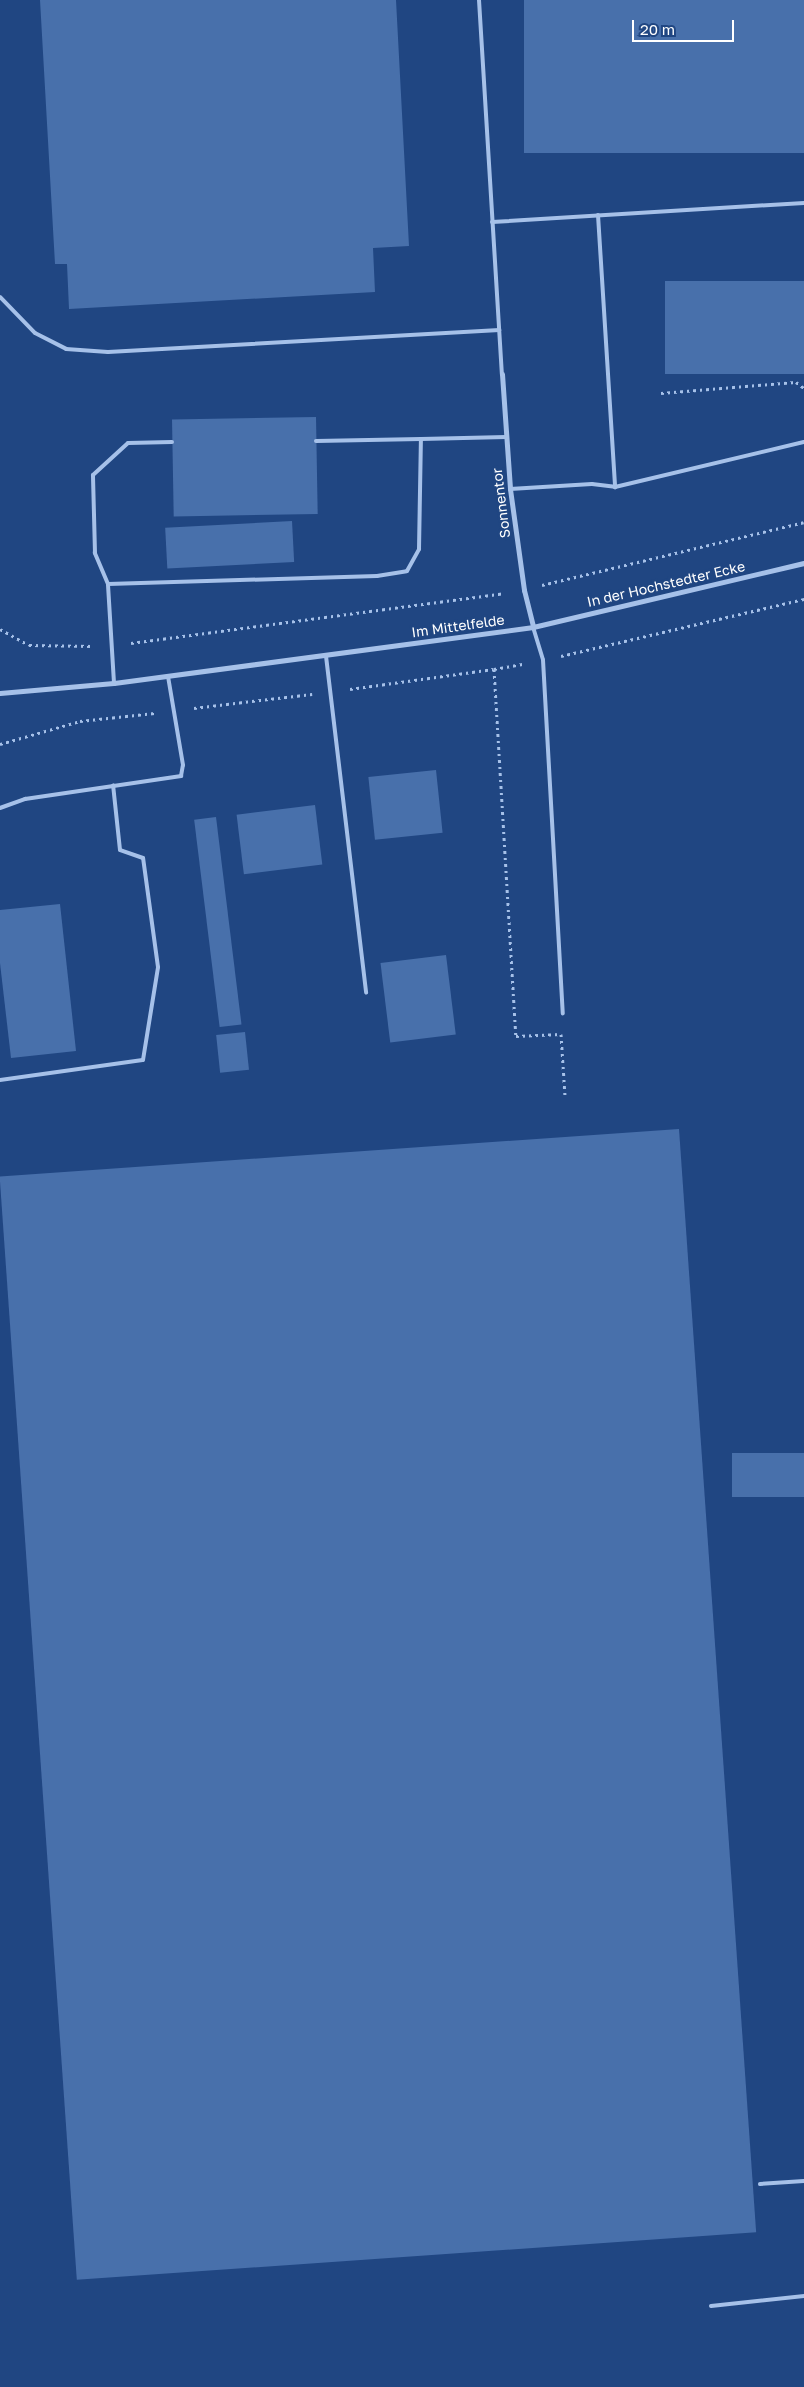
<!DOCTYPE html>
<style>
body{margin:0}
#map{position:relative;width:804px;height:2387px;overflow:hidden;background:#204682;font-family:"Golos Text",sans-serif}
div>[style]{position:absolute}
[style*='--x']{left:calc(var(--x)*1px);top:calc(var(--y)*1px);width:calc(var(--w)*1px);rotate:calc(var(--a)*1deg)}
.building>*{inset:0;background:#4870ab;transform-origin:0 0}
.path>*{height:3px;margin-top:-1.5px;transform-origin:0;background:repeating-linear-gradient(90deg,#a6c1e9 0 2.5px,transparent 0 6.5px)}
.lane>*{height:4px;margin:-2px;padding:0 2px;transform-origin:2px;border-radius:2px;background:#a6c1e9}
.street>*{height:5px;margin:-2.5px;padding:0 2.5px;transform-origin:2.5px;border-radius:2.5px;background:#a6c1e9}
span{translate:-50% -50%;white-space:nowrap;text-align:center;line-height:1.15;-webkit-text-stroke:5px #204682;paint-order:stroke}
.street-label{font-size:14px;color:#fff}
.scale{position:absolute;left:632px;top:20px;width:102px;height:22px;box-sizing:border-box;border:2px solid #fff;border-top:0;padding-left:6px;font-size:15px;line-height:18px;white-space:nowrap;color:#fff;-webkit-text-stroke:4px #204682;paint-order:stroke}
</style>
<div id="map">
<div class="building">
<i style="clip-path:polygon(40px 0,396px 0,409px 246px,373px 248px,375px 292px,69px 309px,67px 264px,55px 264px)"></i>
<i style="left:524px;top:0;width:280px;height:153px"></i>
<i style="left:804px;top:281px;width:93px;height:139px;rotate:90deg"></i>
<i style="left:316px;top:417px;width:97px;height:144px;rotate:89deg"></i>
<i style="left:292px;top:521px;width:41px;height:127px;rotate:87deg"></i>
<i style="left:436px;top:770px;width:63px;height:68px;rotate:84deg"></i>
<i style="left:315px;top:805px;width:60px;height:79px;rotate:83deg"></i>
<i style="left:216px;top:817px;width:209px;height:22px;rotate:83deg"></i>
<i style="clip-path:polygon(60px 904px,76px 1051px,11px 1058px,0 963px,0 910px)"></i>
<i style="left:446px;top:955px;width:80px;height:66px;rotate:83deg"></i>
<i style="left:245px;top:1032px;width:38px;height:29px;rotate:84deg"></i>
<i style="left:679px;top:1129px;width:1106px;height:681px;rotate:86deg"></i>
<i style="left:804px;top:1453px;width:44px;height:72px;rotate:90deg"></i>
</div>
<div class="path">
<i style="--x:661;--y:393;--w:135;--a:-4.7"></i>
<i style="--x:796;--y:382;--w:10;--a:37"></i>
<i style="--x:542;--y:585;--w:269;--a:-13.5"></i>
<i style="--x:0;--y:629;--w:33;--a:29"></i>
<i style="--x:29;--y:645;--w:64;--a:0.9"></i>
<i style="--x:131;--y:643;--w:376;--a:-7.6"></i>
<i style="--x:561;--y:656;--w:250;--a:-13.2"></i>
<i style="--x:494;--y:669;--w:29;--a:-10"></i>
<i style="--x:350;--y:689;--w:145;--a:-7.9"></i>
<i style="--x:494;--y:669;--w:368;--a:86.6"></i>
<i style="--x:516;--y:1036;--w:45;--a:-2.5"></i>
<i style="--x:561;--y:1034;--w:62;--a:86.3"></i>
<i style="--x:194;--y:708;--w:119;--a:-6.8"></i>
<i style="--x:0;--y:744;--w:83;--a:-16"></i>
<i style="--x:80;--y:721;--w:75;--a:-6.1"></i>
</div>
<div class="lane">
<i style="--x:479;--y:0;--w:375;--a:86.5"></i>
<i style="--x:598;--y:215;--w:273;--a:86.4"></i>
<i style="--x:492;--y:222;--w:313;--a:-3.5"></i>
<i style="--x:0;--y:297;--w:50;--a:45.8"></i>
<i style="--x:35;--y:333;--w:35;--a:27"></i>
<i style="--x:66;--y:349;--w:42;--a:4.1"></i>
<i style="--x:108;--y:352;--w:392;--a:-3.2"></i>
<i style="--x:316;--y:441;--w:105;--a:-1.1"></i>
<i style="--x:510;--y:489;--w:82;--a:-3.5"></i>
<i style="--x:592;--y:484;--w:23;--a:7"></i>
<i style="--x:615;--y:487;--w:194;--a:-13.4"></i>
<i style="--x:108;--y:584;--w:34;--a:-113"></i>
<i style="--x:95;--y:553;--w:78;--a:-91.5"></i>
<i style="--x:93;--y:475;--w:47;--a:-42.4"></i>
<i style="--x:128;--y:443;--w:44;--a:-1.3"></i>
<i style="--x:533;--y:627;--w:34;--a:73"></i>
<i style="--x:543;--y:660;--w:354;--a:86.8"></i>
<i style="--x:326;--y:656;--w:339;--a:83.2"></i>
<i style="--x:114;--y:683;--w:99;--a:-93.5"></i>
<i style="--x:108;--y:584;--w:269;--a:-1.7"></i>
<i style="--x:377;--y:576;--w:30;--a:-9"></i>
<i style="--x:407;--y:571;--w:25;--a:-61"></i>
<i style="--x:419;--y:549;--w:110;--a:-89"></i>
<i style="--x:421;--y:439;--w:85;--a:-1.3"></i>
<i style="--x:0;--y:808;--w:27;--a:-20"></i>
<i style="--x:25;--y:799;--w:158;--a:-8.4"></i>
<i style="--x:181;--y:776;--w:11;--a:-80"></i>
<i style="--x:183;--y:765;--w:90;--a:-99.6"></i>
<i style="--x:0;--y:1080;--w:144;--a:-8"></i>
<i style="--x:143;--y:1060;--w:94;--a:-80.8"></i>
<i style="--x:158;--y:967;--w:110;--a:-97.8"></i>
<i style="--x:143;--y:858;--w:24;--a:-161"></i>
<i style="--x:120;--y:850;--w:65;--a:-96.1"></i>
<i style="--x:760;--y:2184;--w:44;--a:-3.9"></i>
<i style="--x:711;--y:2306;--w:94;--a:-6.1"></i>
</div>
<div class="street">
<i style="--x:502;--y:374;--w:115;--a:86"></i>
<i style="--x:510;--y:489;--w:102;--a:82.1"></i>
<i style="--x:524;--y:590;--w:38;--a:76"></i>
<i style="--x:0;--y:693;--w:114;--a:-5"></i>
<i style="--x:114;--y:683;--w:423;--a:-7.6"></i>
<i style="--x:533;--y:627;--w:278;--a:-13.3"></i>
</div>
<div class="street-label">
<span style="left:501px;top:503px;rotate:-97deg">Sonnentor</span>
<span style="left:666px;top:584px;rotate:-13deg">In der Hochstedter Ecke</span>
<span style="left:458px;top:626px;rotate:-8deg">Im Mittelfelde</span>
</div>
<div class="scale">20 m</div>
</div>
